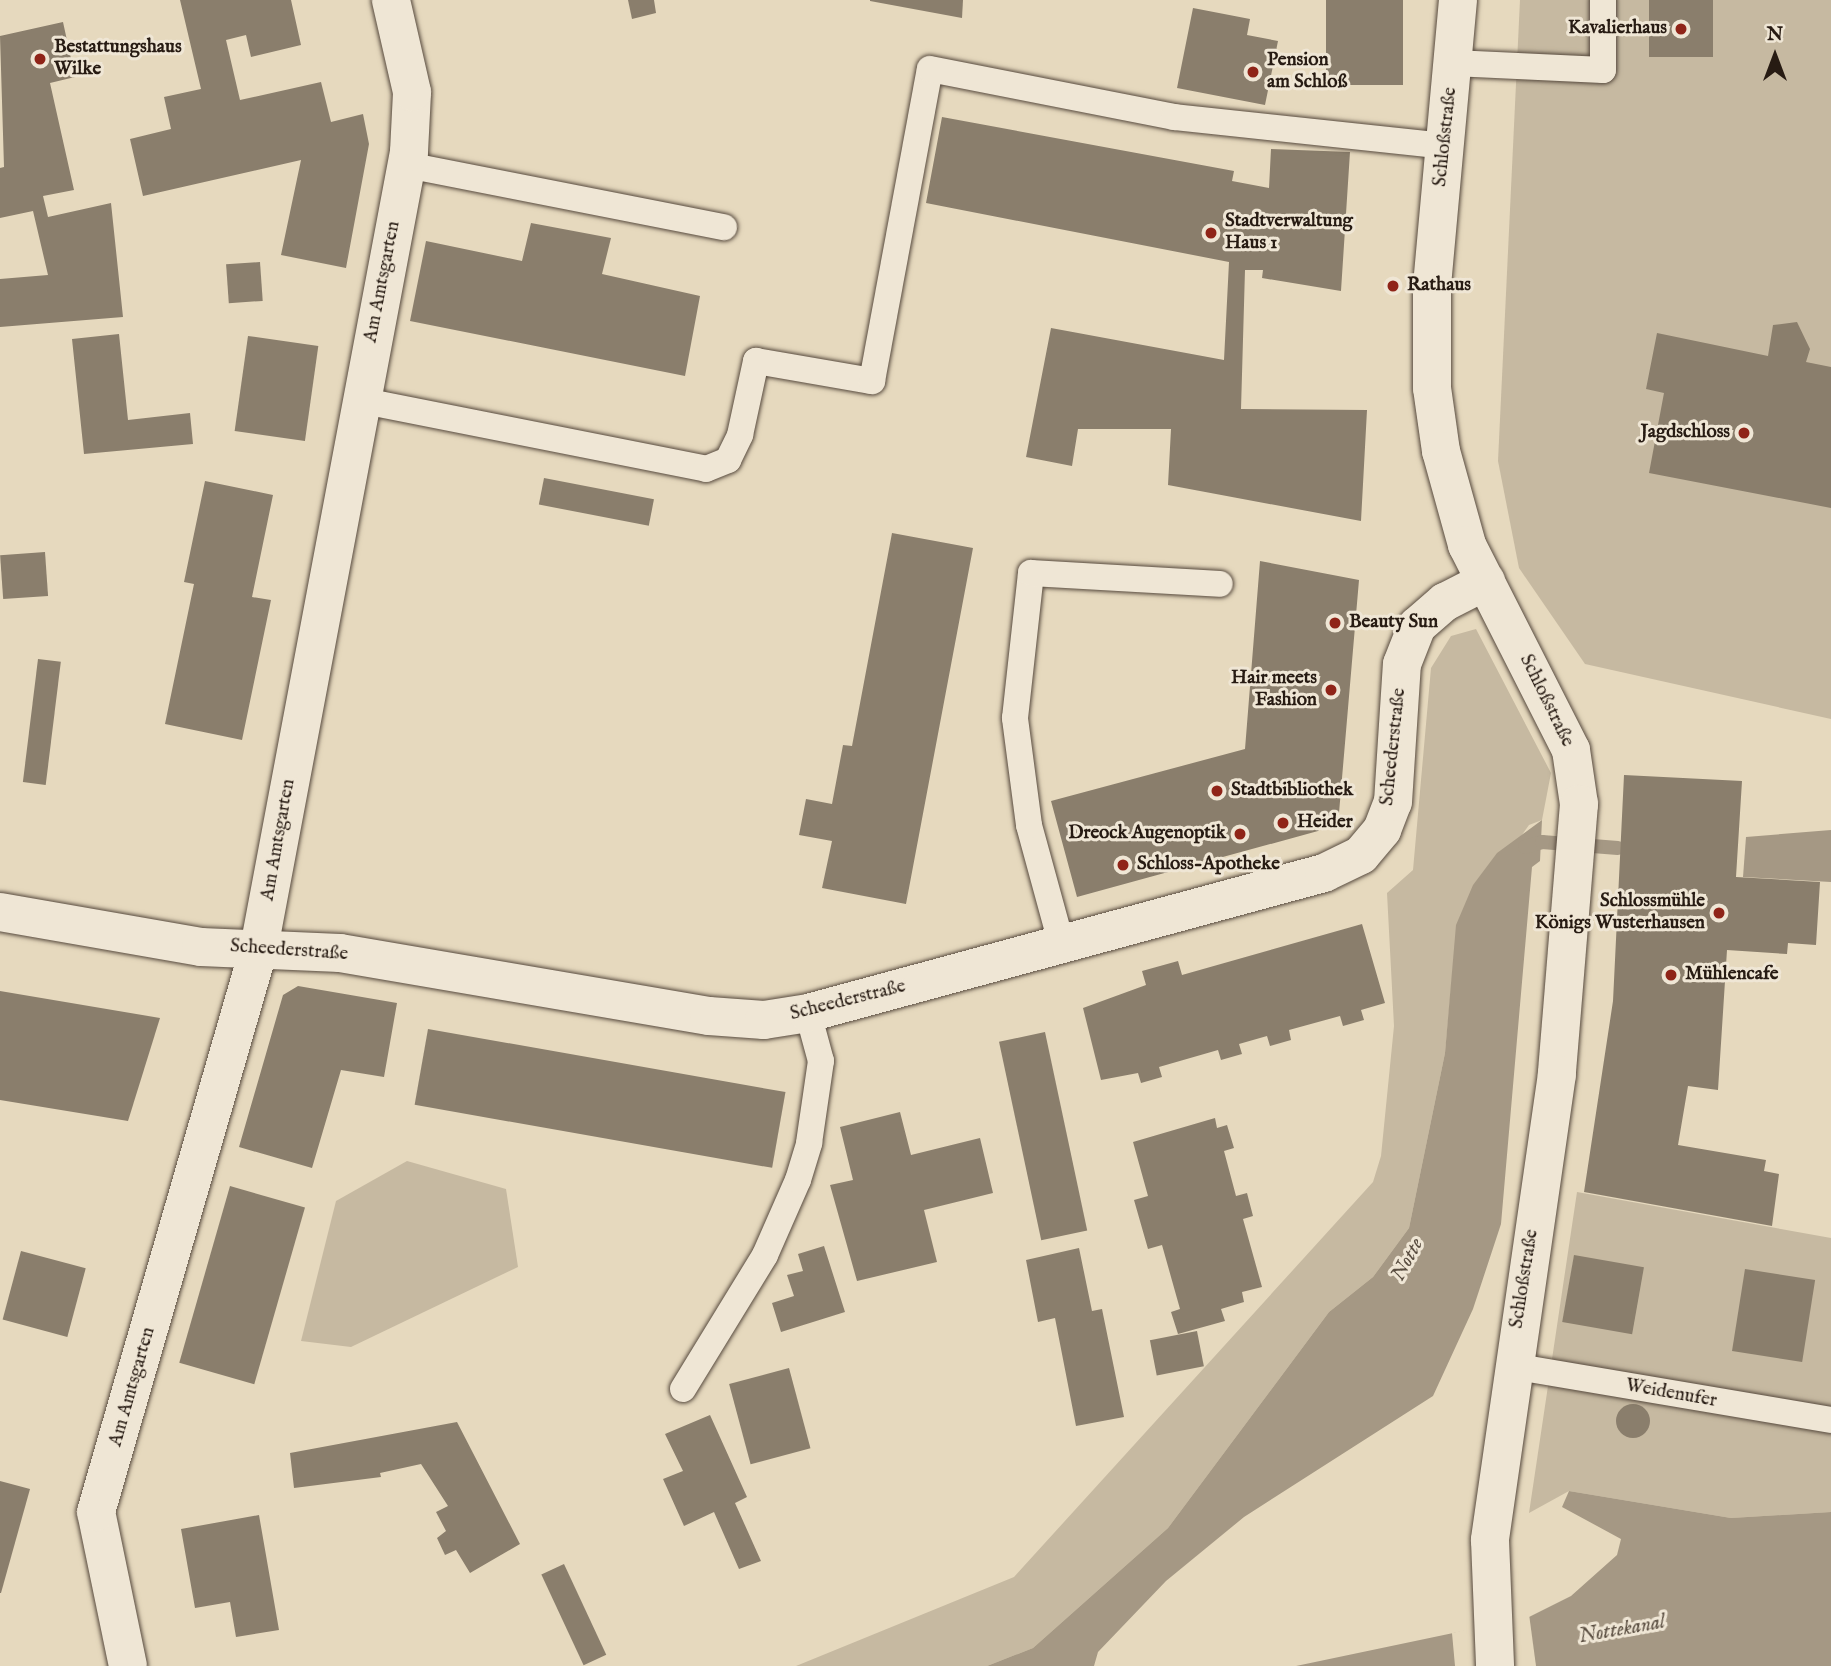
<!DOCTYPE html>
<meta charset="utf-8">
<style>
body{margin:0}
#map{position:relative;width:1831px;height:1666px;overflow:hidden;background:#e6d9be;font-family:"IM FELL English",serif}
div>[style]{position:absolute}
[style*='--x']{left:calc(var(--x)*1px);top:calc(var(--y)*1px);width:calc(var(--w)*1px);rotate:calc(var(--a)*1deg)}
.green>*{inset:0;background:#c6b9a1}
.water>*{inset:0;background:#a59884}
.pier>*{inset:0;background:#e6d9be}
.stream>*{height:14px;margin:-7px;padding:0 7px;transform-origin:7px;border-radius:7px;background:#a59884}
.building>*{inset:0;background:#8a7e6c;transform-origin:0 0}
.round{border-radius:50%}
.roads{filter:drop-shadow(0 0 2px #574a3e) drop-shadow(0 0 2px #574a3e)}
.lane>*{height:26px;margin:-13px;padding:0 13px;transform-origin:13px;border-radius:13px;background:#efe6d5}
.street>*{height:38px;margin:-19px;padding:0 19px;transform-origin:19px;border-radius:19px;background:#efe6d5}
.secondary>*{height:38px;margin:-19px;padding:0 19px;transform-origin:19px;border-radius:19px;background:#efe6d5}
.dots>*{width:19px;height:19px;translate:-50% -50%;box-sizing:border-box;border:4px solid #efe6d5;border-radius:50%}
span{translate:-50% -50%;white-space:nowrap;text-align:center;line-height:1.15;-webkit-text-stroke:6px #efe6d5;paint-order:stroke}
.poi-label{font-size:19px;color:#271b13;font-weight:700}
.right{translate:-100% -50%;text-align:right}
.left{translate:0 -50%;text-align:left}
.street-label{font-size:19px;color:#271b13}
.water-label{font-size:21px;color:#594d40;font-style:italic}
.north{position:absolute;left:1740px;top:21px;width:70px;height:70px;-webkit-text-stroke:5px #efe6d5;paint-order:stroke;rotate:0deg;font-size:19px;font-weight:700;line-height:28px;text-align:center;color:#271b13}
.north::after{content:'';display:block;margin:auto;width:24px;height:32px;background:#271b13;clip-path:polygon(50% 0,100% 100%,50% 72%,0 100%)}
</style>
<div id="map">
<div class="green">
<i style="clip-path:polygon(1520px 0,1831px 0,1831px 719px,1585px 664px,1519px 568px,1498px 461px)"></i>
<i style="clip-path:polygon(1476px 629px,1551px 773px,1542px 820px,1529px 825px,1457px 925px,1445px 1053px,1409px 1228px,1373px 1277px,1329px 1312px,1168px 1528px,1033px 1648px,987px 1666px,796px 1666px,1014px 1577px,1373px 1182px,1381px 1156px,1394px 1026px,1387px 893px,1413px 870px,1431px 668px,1451px 636px)"></i>
<i style="clip-path:polygon(407px 1161px,506px 1189px,518px 1267px,351px 1347px,301px 1341px,336px 1201px)"></i>
<i style="clip-path:polygon(1577px 1192px,1831px 1238px,1831px 1512px,1731px 1518px,1569px 1491px,1529px 1513px)"></i>
</div>
<div class="water">
<i style="clip-path:polygon(1542px 820px,1540px 861px,1532px 867px,1501px 1224px,1473px 1309px,1433px 1396px,1244px 1517px,1166px 1581px,1098px 1652px,1094px 1666px,987px 1666px,1033px 1648px,1168px 1528px,1329px 1312px,1373px 1277px,1409px 1228px,1445px 1053px,1456px 925px,1473px 885px,1497px 853px)"></i>
<i style="clip-path:polygon(1831px 830px,1831px 882px,1743px 877px,1746px 837px)"></i>
<i style="clip-path:polygon(1569px 1491px,1731px 1518px,1831px 1512px,1831px 1666px,1296px 1666px,1529px 1617px,1571px 1596px,1617px 1555px,1621px 1539px,1562px 1507px)"></i>
</div>
<div class="pier">
<i style="clip-path:polygon(1529px 1614px,1536px 1666px,1455px 1666px,1452px 1633px)"></i>
</div>
<div class="stream">
<i style="--x:1525;--y:847;--w:18;--a:-16"></i>
<i style="--x:1542;--y:842;--w:76;--a:4.5"></i>
</div>
<div class="building">
<i style="clip-path:polygon(180px 0,291px 0,301px 45px,251px 57px,246px 35px,226px 40px,240px 100px,321px 82px,331px 122px,363px 114px,369px 144px,346px 268px,281px 255px,301px 160px,143px 196px,130px 139px,171px 129px,164px 97px,201px 89px)"></i>
<i style="clip-path:polygon(628px 0,654px 0,656px 13px,632px 19px)"></i>
<i style="clip-path:polygon(870px 0,963px 0,962px 18px,870px 1px)"></i>
<i style="left:1326px;top:0;width:77px;height:85px"></i>
<i style="left:1649px;top:0;width:64px;height:57px"></i>
<i style="clip-path:polygon(1193px 8px,1250px 19px,1247px 35px,1278px 41px,1265px 105px,1177px 88px)"></i>
<i style="clip-path:polygon(63px 22px,75px 77px,50px 83px,74px 190px,43px 196px,48px 217px,111px 203px,123px 317px,0 327px,0 279px,48px 275px,33px 211px,0 218px,0 168px,4px 167px,0 36px)"></i>
<i style="clip-path:polygon(942px 117px,1234px 171px,1232px 181px,1269px 188px,1271px 149px,1350px 152px,1341px 291px,1262px 278px,1263px 270px,1245px 270px,1241px 409px,1367px 410px,1361px 521px,1168px 485px,1171px 429px,1078px 429px,1072px 466px,1026px 457px,1051px 328px,1224px 360px,1229px 262px,926px 203px)"></i>
<i style="clip-path:polygon(531px 223px,611px 238px,602px 274px,700px 296px,685px 376px,410px 321px,426px 241px,522px 261px)"></i>
<i style="left:260px;top:262px;width:39px;height:34px;rotate:86deg"></i>
<i style="clip-path:polygon(1797px 322px,1810px 349px,1806px 362px,1831px 367px,1831px 508px,1649px 473px,1664px 393px,1646px 389px,1657px 333px,1768px 356px,1773px 325px)"></i>
<i style="clip-path:polygon(119px 334px,128px 420px,190px 413px,193px 444px,84px 454px,72px 339px)"></i>
<i style="left:248px;top:336px;width:71px;height:96px;rotate:8deg"></i>
<i style="left:544px;top:478px;width:112px;height:27px;rotate:11deg"></i>
<i style="clip-path:polygon(205px 481px,273px 495px,252px 597px,271px 600px,242px 740px,165px 724px,194px 584px,184px 582px)"></i>
<i style="clip-path:polygon(892px 533px,973px 548px,906px 904px,822px 888px,832px 841px,799px 835px,806px 799px,832px 804px,843px 745px,852px 746px)"></i>
<i style="left:45px;top:552px;width:44px;height:45px;rotate:86deg"></i>
<i style="clip-path:polygon(1260px 561px,1359px 580px,1339px 813px,1318px 831px,1077px 897px,1051px 801px,1245px 749px)"></i>
<i style="left:38px;top:659px;width:23px;height:124px;rotate:7deg"></i>
<i style="clip-path:polygon(1624px 775px,1742px 781px,1736px 877px,1820px 882px,1816px 945px,1788px 943px,1787px 954px,1727px 950px,1718px 1090px,1688px 1086px,1678px 1145px,1766px 1160px,1764px 1171px,1779px 1174px,1772px 1226px,1584px 1192px,1613px 1001px)"></i>
<i style="clip-path:polygon(1362px 924px,1385px 1003px,1361px 1010px,1364px 1020px,1343px 1026px,1340px 1016px,1289px 1030px,1291px 1040px,1270px 1046px,1267px 1036px,1239px 1044px,1242px 1054px,1221px 1060px,1218px 1050px,1159px 1067px,1162px 1077px,1141px 1083px,1138px 1073px,1101px 1080px,1083px 1008px,1146px 985px,1142px 971px,1178px 961px,1182px 975px)"></i>
<i style="clip-path:polygon(298px 986px,397px 1003px,384px 1077px,341px 1070px,312px 1168px,239px 1147px,283px 995px)"></i>
<i style="clip-path:polygon(0 991px,160px 1018px,128px 1121px,0 1100px)"></i>
<i style="left:428px;top:1029px;width:363px;height:77px;rotate:10deg"></i>
<i style="left:1045px;top:1032px;width:203px;height:47px;rotate:78deg"></i>
<i style="clip-path:polygon(900px 1112px,911px 1155px,980px 1138px,993px 1193px,924px 1210px,937px 1262px,857px 1281px,830px 1185px,853px 1180px,840px 1127px)"></i>
<i style="clip-path:polygon(1215px 1118px,1217px 1128px,1227px 1125px,1234px 1148px,1224px 1151px,1236px 1196px,1247px 1193px,1253px 1216px,1243px 1219px,1262px 1287px,1242px 1292px,1244px 1302px,1221px 1309px,1225px 1321px,1178px 1334px,1171px 1312px,1180px 1309px,1162px 1245px,1148px 1249px,1134px 1200px,1148px 1196px,1133px 1142px)"></i>
<i style="left:230px;top:1186px;width:78px;height:184px;rotate:16deg"></i>
<i style="clip-path:polygon(824px 1246px,845px 1312px,781px 1332px,772px 1303px,794px 1296px,787px 1275px,803px 1271px,798px 1254px)"></i>
<i style="clip-path:polygon(1079px 1248px,1092px 1311px,1102px 1309px,1124px 1417px,1076px 1426px,1055px 1318px,1038px 1322px,1026px 1260px)"></i>
<i style="left:21px;top:1251px;width:67px;height:71px;rotate:15deg"></i>
<i style="left:1574px;top:1255px;width:71px;height:68px;rotate:10deg"></i>
<i style="left:1745px;top:1269px;width:71px;height:83px;rotate:9deg"></i>
<i style="left:1197px;top:1331px;width:36px;height:48px;rotate:79deg"></i>
<i style="left:789px;top:1368px;width:83px;height:62px;rotate:75deg"></i>
<i class="round" style="left:1616px;top:1404px;width:34px;height:34px"></i>
<i style="clip-path:polygon(710px 1415px,747px 1497px,735px 1503px,761px 1561px,739px 1569px,714px 1512px,684px 1526px,663px 1479px,683px 1471px,665px 1434px)"></i>
<i style="clip-path:polygon(457px 1422px,520px 1544px,470px 1573px,456px 1550px,445px 1555px,437px 1538px,446px 1531px,436px 1512px,448px 1506px,421px 1464px,380px 1473px,381px 1477px,294px 1488px,290px 1453px)"></i>
<i style="clip-path:polygon(0 1481px,30px 1489px,1px 1593px,0 1593px)"></i>
<i style="clip-path:polygon(259px 1515px,279px 1630px,236px 1637px,230px 1602px,195px 1608px,181px 1529px)"></i>
<i style="left:564px;top:1564px;width:100px;height:25px;rotate:65deg"></i>
</div>
<div class="roads">
<div class="lane">
<i style="--x:1453;--y:63;--w:150;--a:2.7"></i>
<i style="--x:1603;--y:70;--w:70;--a:-90"></i>
<i style="--x:407;--y:165;--w:323;--a:11.1"></i>
<i style="--x:359;--y:400;--w:354;--a:11.2"></i>
<i style="--x:706;--y:469;--w:24;--a:-22"></i>
<i style="--x:728;--y:460;--w:28;--a:-64"></i>
<i style="--x:740;--y:435;--w:76;--a:-77.8"></i>
<i style="--x:756;--y:361;--w:118;--a:9.8"></i>
<i style="--x:872;--y:381;--w:317;--a:-79.5"></i>
<i style="--x:930;--y:69;--w:249;--a:11.1"></i>
<i style="--x:1174;--y:117;--w:273;--a:6.1"></i>
<i style="--x:1062;--y:946;--w:125;--a:-105.3"></i>
<i style="--x:1029;--y:825;--w:108;--a:-97.5"></i>
<i style="--x:1015;--y:718;--w:146;--a:-83.7"></i>
<i style="--x:1031;--y:573;--w:189;--a:3.3"></i>
<i style="--x:1512;--y:1366;--w:324;--a:9.6"></i>
<i style="--x:683;--y:1389;--w:157;--a:-58.5"></i>
<i style="--x:765;--y:1255;--w:82;--a:-66.3"></i>
<i style="--x:798;--y:1180;--w:39;--a:-73"></i>
<i style="--x:809;--y:1143;--w:83;--a:-81.7"></i>
<i style="--x:821;--y:1061;--w:50;--a:-105.2"></i>
</div>
<div class="street">
<i style="--x:0;--y:912;--w:204;--a:9.9"></i>
<i style="--x:201;--y:947;--w:139;--a:2.5"></i>
<i style="--x:340;--y:953;--w:374;--a:9.7"></i>
<i style="--x:709;--y:1016;--w:55;--a:4.2"></i>
<i style="--x:764;--y:1020;--w:45;--a:-9"></i>
<i style="--x:808;--y:1013;--w:535;--a:-15.18"></i>
<i style="--x:1324;--y:873;--w:41;--a:-25.9"></i>
<i style="--x:1361;--y:855;--w:33;--a:-50"></i>
<i style="--x:1382;--y:830;--w:30;--a:-69"></i>
<i style="--x:1393;--y:802;--w:138;--a:-86.3"></i>
<i style="--x:1402;--y:664;--w:41;--a:-68.5"></i>
<i style="--x:1417;--y:626;--w:37;--a:-41"></i>
<i style="--x:1445;--y:602;--w:46;--a:-27.1"></i>
<i style="--x:128;--y:1666;--w:157;--a:-101.7"></i>
<i style="--x:96;--y:1512;--w:587;--a:-73.88"></i>
<i style="--x:259;--y:948;--w:810;--a:-79.33"></i>
<i style="--x:409;--y:152;--w:60;--a:-87.1"></i>
<i style="--x:412;--y:92;--w:94;--a:-102.9"></i>
</div>
<div class="secondary">
<i style="--x:1458;--y:0;--w:284;--a:95.2"></i>
<i style="--x:1432;--y:283;--w:105;--a:90"></i>
<i style="--x:1432;--y:388;--w:64;--a:81.9"></i>
<i style="--x:1441;--y:451;--w:98;--a:74.5"></i>
<i style="--x:1467;--y:545;--w:230;--a:63.1"></i>
<i style="--x:1571;--y:750;--w:55;--a:81.6"></i>
<i style="--x:1579;--y:804;--w:271;--a:94.7"></i>
<i style="--x:1557;--y:1074;--w:471;--a:98.2"></i>
<i style="--x:1490;--y:1540;--w:126;--a:87.7"></i>
</div>
</div>
<div class="dots">
<i style="left:1681px;top:29px;background:#8f2418"></i>
<i style="left:40px;top:59px;background:#8f2418"></i>
<i style="left:1253px;top:72px;background:#8f2418"></i>
<i style="left:1211px;top:233px;background:#8f2418"></i>
<i style="left:1393px;top:286px;background:#8f2418"></i>
<i style="left:1744px;top:433px;background:#8f2418"></i>
<i style="left:1335px;top:623px;background:#8f2418"></i>
<i style="left:1331px;top:690px;background:#8f2418"></i>
<i style="left:1217px;top:791px;background:#8f2418"></i>
<i style="left:1283px;top:823px;background:#8f2418"></i>
<i style="left:1240px;top:834px;background:#8f2418"></i>
<i style="left:1123px;top:865px;background:#8f2418"></i>
<i style="left:1719px;top:913px;background:#8f2418"></i>
<i style="left:1671px;top:975px;background:#8f2418"></i>
</div>
<div class="poi-label">
<span class="right" style="left:1667px;top:29px">Kavalierhaus</span>
<span class="left" style="left:54px;top:59px">Bestattungshaus<br>Wilke</span>
<span class="left" style="left:1267px;top:72px">Pension<br>am Schloß</span>
<span class="left" style="left:1225px;top:233px">Stadtverwaltung<br>Haus 1</span>
<span class="left" style="left:1407px;top:286px">Rathaus</span>
<span class="right" style="left:1730px;top:433px">Jagdschloss</span>
<span class="left" style="left:1349px;top:623px">Beauty Sun</span>
<span class="right" style="left:1317px;top:690px">Hair meets<br>Fashion</span>
<span class="left" style="left:1231px;top:791px">Stadtbibliothek</span>
<span class="left" style="left:1297px;top:823px">Heider</span>
<span class="right" style="left:1226px;top:834px">Dreock Augenoptik</span>
<span class="left" style="left:1137px;top:865px">Schloss-Apotheke</span>
<span class="right" style="left:1705px;top:913px">Schlossmühle<br>Königs Wusterhausen</span>
<span class="left" style="left:1685px;top:975px">Mühlencafe</span>
</div>
<div class="street-label">
<span style="left:1446px;top:137px;rotate:-84deg">Schloßstraße</span>
<span style="left:383px;top:282px;rotate:-79deg">Am Amtsgarten</span>
<span style="left:1546px;top:701px;rotate:64deg">Schloßstraße</span>
<span style="left:1394px;top:747px;rotate:-84deg">Scheederstraße</span>
<span style="left:279px;top:840px;rotate:-80deg">Am Amtsgarten</span>
<span style="left:289px;top:951px;rotate:4deg">Scheederstraße</span>
<span style="left:848px;top:1001px;rotate:-14deg">Scheederstraße</span>
<span style="left:1525px;top:1279px;rotate:-81deg">Schloßstraße</span>
<span style="left:133px;top:1387px;rotate:-74deg">Am Amtsgarten</span>
<span style="left:1671px;top:1394px;rotate:10deg">Weidenufer</span>
</div>
<div class="water-label">
<span style="left:1408px;top:1260px;rotate:-62deg">Notte</span>
<span style="left:1622px;top:1630px;rotate:-10deg">Nottekanal</span>
</div>
<div class="north">N</div>
</div>
